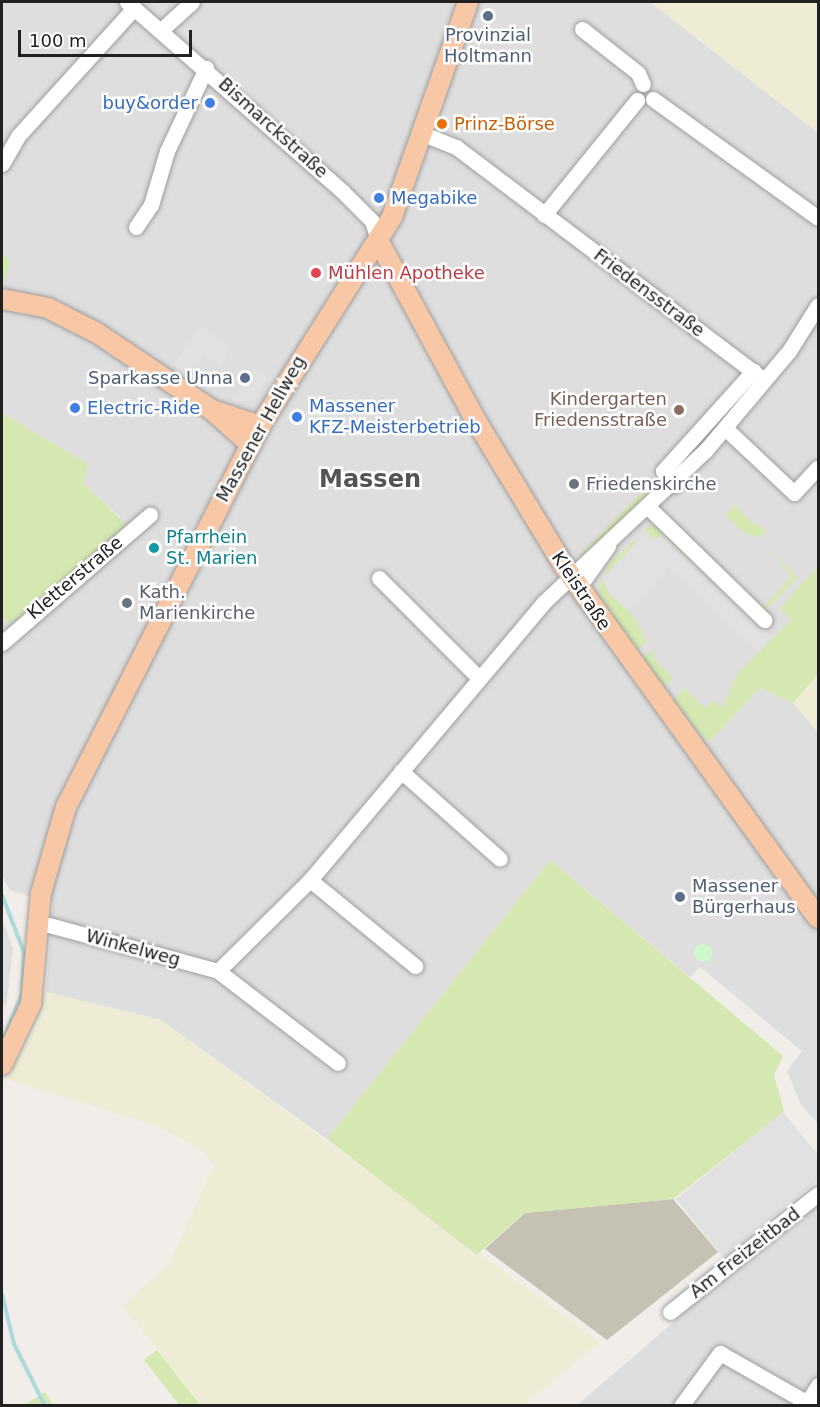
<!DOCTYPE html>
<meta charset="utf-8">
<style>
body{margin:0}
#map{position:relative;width:820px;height:1407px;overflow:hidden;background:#f1ede8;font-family:"DejaVu Sans",sans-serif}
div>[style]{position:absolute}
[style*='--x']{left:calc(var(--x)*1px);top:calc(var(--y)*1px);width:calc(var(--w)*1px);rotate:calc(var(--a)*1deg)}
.residential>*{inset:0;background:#dfdede}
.construction>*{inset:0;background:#c5c2b4}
.farmland>*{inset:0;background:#eeecd5}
.grass>*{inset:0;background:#d5e8b1}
.park>*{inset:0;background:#cdf8c9}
.round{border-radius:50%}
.parking>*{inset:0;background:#e1e1e1}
.stream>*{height:4px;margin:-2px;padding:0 2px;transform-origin:2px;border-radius:2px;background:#abd9dc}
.roads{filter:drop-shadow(0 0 2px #9e9e9e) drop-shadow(0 0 2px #9e9e9e)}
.minor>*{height:15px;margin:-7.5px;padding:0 7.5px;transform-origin:7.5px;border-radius:7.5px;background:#fff}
.major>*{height:20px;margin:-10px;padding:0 10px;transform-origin:10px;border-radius:10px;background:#f8c7a6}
.dots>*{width:16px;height:16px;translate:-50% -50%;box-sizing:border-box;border:3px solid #fff;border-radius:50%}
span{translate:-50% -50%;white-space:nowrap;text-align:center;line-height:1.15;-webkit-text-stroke:5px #fff;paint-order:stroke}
.service-label{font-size:18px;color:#4e5e75}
.right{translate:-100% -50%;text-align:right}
.left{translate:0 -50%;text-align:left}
.shop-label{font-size:18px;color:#366cbe}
.food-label{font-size:18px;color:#c56008}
.street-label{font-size:18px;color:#212121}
.health-label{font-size:18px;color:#be3a42}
.education-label{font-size:18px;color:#785e54}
.worship-label{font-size:18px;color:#5b616d}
.culture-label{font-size:18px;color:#0d838f}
.district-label{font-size:24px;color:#545454;font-weight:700}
.frame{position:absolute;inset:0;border:3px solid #212121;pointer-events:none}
.scale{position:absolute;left:18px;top:30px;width:174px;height:27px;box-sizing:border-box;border:3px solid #212121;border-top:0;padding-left:8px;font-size:18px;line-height:21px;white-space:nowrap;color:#212121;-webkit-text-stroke:4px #fff;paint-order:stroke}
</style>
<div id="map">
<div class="residential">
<i style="clip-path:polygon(2px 2px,818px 2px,818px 590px,760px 688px,793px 703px,818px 732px,818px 1123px,801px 1105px,787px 1071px,802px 1051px,700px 967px,690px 977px,550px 860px,327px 1139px,161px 1020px,46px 992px,53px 902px,10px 891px,2px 874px,2px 618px,10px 624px,120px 517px,82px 483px,88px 464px,2px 413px)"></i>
<i style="clip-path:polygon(2px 919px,13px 948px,6px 1007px,2px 1002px)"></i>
<i style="clip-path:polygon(818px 1202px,818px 1405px,576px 1406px,675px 1321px)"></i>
</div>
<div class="construction">
<i style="clip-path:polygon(673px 1199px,718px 1252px,607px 1340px,485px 1249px,525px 1213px)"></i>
</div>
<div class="farmland">
<i style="clip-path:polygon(650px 2px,818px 2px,818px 133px)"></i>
<i style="clip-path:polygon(818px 674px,818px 732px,793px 703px)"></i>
<i style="clip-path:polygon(46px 992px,161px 1020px,600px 1342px,523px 1405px,201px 1405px,123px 1306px,169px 1264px,214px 1165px,201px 1150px,160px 1127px,6px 1079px,26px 1046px)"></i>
</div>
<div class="grass">
<i style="clip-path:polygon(2px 253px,11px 262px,2px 287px)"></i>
<i style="clip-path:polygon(750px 385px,750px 386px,676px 475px,671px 467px)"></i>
<i style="clip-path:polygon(2px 413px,88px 464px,83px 483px,128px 526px,10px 624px,2px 618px)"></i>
<i style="clip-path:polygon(659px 475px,666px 484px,582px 559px,580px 554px)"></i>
<i style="clip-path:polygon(734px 505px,753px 523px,767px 530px,760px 537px,745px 534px,725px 515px)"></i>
<i style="clip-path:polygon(651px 525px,660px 528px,774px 636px,662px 535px,655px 540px,644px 530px)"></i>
<i style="clip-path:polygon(635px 539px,637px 541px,604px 577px,608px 565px)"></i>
<i style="clip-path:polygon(767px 548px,798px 577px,763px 613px,753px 604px,756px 600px,764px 607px,792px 576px)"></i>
<i style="clip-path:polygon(818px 566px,818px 674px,793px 703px,760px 688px,708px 743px,673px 700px,684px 688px,705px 708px,713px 700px,722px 708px,737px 674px,791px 620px,780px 608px)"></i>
<i style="clip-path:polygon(600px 576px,609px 593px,634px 616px,646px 641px,637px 651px,599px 597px)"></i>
<i style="clip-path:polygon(654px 649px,654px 659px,673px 678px,664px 689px,642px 659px)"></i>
<i style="clip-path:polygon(550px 860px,783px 1056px,774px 1075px,784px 1112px,673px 1199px,524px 1213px,477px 1255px,327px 1139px)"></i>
<i style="clip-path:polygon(157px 1350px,200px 1405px,179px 1405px,144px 1360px)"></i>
<i style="clip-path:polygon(45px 1392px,53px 1405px,24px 1405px)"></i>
</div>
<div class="park">
<i class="round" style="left:694px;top:944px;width:18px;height:18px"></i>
</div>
<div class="parking">
<i style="clip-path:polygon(200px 325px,231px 348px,220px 365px,204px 355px,189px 376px,173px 365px)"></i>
<i style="clip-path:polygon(253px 365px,269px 377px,253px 401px,229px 401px,250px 377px)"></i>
<i style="clip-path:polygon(647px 532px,655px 540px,662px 534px,772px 638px,759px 653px,669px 569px,629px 611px,609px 593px,603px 579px)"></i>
<i style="clip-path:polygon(783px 1112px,818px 1155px,818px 1180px,723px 1257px,676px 1199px)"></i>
</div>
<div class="stream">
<i style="--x:2;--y:895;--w:61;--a:68.9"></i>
<i style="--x:24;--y:952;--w:42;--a:92.7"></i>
<i style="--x:22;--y:994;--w:52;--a:112.6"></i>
<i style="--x:2;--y:1294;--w:51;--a:76.5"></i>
<i style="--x:14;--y:1344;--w:69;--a:63.4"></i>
</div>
<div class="roads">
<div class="minor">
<i style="--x:127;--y:2;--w:288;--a:41.3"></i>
<i style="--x:343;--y:192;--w:41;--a:45"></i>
<i style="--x:372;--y:221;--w:22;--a:72"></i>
<i style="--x:582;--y:29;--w:71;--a:38.2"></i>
<i style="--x:638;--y:73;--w:12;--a:66"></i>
<i style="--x:160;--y:31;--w:43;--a:-42.2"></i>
<i style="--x:653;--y:99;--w:203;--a:35.8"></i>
<i style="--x:421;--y:133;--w:38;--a:22"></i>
<i style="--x:456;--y:147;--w:386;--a:37.1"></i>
<i style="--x:2;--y:164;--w:32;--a:-60"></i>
<i style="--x:18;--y:136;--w:173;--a:-47.8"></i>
<i style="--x:544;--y:215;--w:148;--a:-51"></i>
<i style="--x:136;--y:227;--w:27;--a:-56"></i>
<i style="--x:151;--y:205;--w:56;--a:-73.5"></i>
<i style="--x:167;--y:151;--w:92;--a:-64.8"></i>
<i style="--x:725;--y:428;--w:95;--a:43.3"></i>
<i style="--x:794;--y:493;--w:35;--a:-47"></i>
<i style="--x:674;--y:485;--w:18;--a:-128"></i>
<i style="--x:663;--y:471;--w:135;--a:-48"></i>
<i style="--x:649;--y:508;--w:161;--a:44.2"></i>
<i style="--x:379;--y:578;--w:139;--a:45"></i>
<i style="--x:578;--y:588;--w:52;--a:-54.5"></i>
<i style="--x:2;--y:643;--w:196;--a:-40.9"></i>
<i style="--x:401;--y:771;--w:132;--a:41.6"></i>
<i style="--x:310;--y:880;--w:136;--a:39.3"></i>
<i style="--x:49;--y:925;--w:175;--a:15.2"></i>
<i style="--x:218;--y:971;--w:129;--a:-44.7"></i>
<i style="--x:310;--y:880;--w:363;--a:-49.9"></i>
<i style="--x:544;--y:602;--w:221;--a:-43.2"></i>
<i style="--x:705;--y:451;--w:131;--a:-50"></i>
<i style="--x:789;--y:351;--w:54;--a:-57.8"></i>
<i style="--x:218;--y:971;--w:151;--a:37.5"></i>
<i style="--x:670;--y:1312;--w:189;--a:-38.6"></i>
<i style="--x:681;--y:1406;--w:66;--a:-53.7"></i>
<i style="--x:720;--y:1353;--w:107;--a:29.7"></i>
<i style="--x:805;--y:1406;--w:25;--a:-58"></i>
</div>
<div class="major">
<i style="--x:379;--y:242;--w:201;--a:61.5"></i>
<i style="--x:475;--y:419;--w:172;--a:58.8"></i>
<i style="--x:564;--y:566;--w:434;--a:54.2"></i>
<i style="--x:2;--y:299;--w:47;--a:11.1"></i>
<i style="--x:48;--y:308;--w:55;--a:27"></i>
<i style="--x:97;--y:333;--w:138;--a:33.8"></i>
<i style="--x:212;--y:410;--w:51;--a:41.8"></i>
<i style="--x:212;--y:410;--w:51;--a:18.4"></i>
<i style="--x:2;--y:1065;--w:68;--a:-64.6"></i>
<i style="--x:31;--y:1004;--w:111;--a:-84.9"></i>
<i style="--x:41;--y:893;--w:90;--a:-73.8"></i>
<i style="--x:66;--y:807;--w:428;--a:-63"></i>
<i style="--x:260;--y:426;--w:247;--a:-57.7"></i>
<i style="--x:392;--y:217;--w:228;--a:-70.5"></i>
</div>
</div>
<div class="dots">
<i style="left:488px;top:16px;background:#5c6f8a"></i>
<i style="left:210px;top:103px;background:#3f7fe0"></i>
<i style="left:442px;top:124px;background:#e8710a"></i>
<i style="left:379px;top:198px;background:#3f7fe0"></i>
<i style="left:316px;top:273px;background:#e0444e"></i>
<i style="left:245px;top:378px;background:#5c6f8a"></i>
<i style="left:75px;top:408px;background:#3f7fe0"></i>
<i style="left:679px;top:410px;background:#8d6e63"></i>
<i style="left:297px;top:417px;background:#3f7fe0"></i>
<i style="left:574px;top:484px;background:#6b7280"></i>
<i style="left:154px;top:548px;background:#0f9aa8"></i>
<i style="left:127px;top:603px;background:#6b7280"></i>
<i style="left:680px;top:897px;background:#5c6f8a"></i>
</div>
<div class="service-label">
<span style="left:488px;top:46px">Provinzial<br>Holtmann</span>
<span class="right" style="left:233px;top:378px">Sparkasse Unna</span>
<span class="left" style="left:692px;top:897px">Massener<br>Bürgerhaus</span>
</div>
<div class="shop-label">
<span class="right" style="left:198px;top:103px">buy&amp;order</span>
<span class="left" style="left:391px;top:198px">Megabike</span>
<span class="left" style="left:309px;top:417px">Massener<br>KFZ-Meisterbetrieb</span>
<span class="left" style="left:87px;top:408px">Electric-Ride</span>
</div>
<div class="food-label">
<span class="left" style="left:454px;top:124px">Prinz-Börse</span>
</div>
<div class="street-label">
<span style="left:273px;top:128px;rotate:42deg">Bismarckstraße</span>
<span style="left:649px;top:293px;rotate:37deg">Friedensstraße</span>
<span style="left:261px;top:429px;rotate:-61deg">Massener Hellweg</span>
<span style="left:75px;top:578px;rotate:-40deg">Kletterstraße</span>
<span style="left:581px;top:591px;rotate:56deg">Kleistraße</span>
<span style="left:133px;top:948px;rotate:15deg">Winkelweg</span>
<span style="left:745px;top:1253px;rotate:-38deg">Am Freizeitbad</span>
</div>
<div class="health-label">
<span class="left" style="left:328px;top:273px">Mühlen Apotheke</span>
</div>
<div class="education-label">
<span class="right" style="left:667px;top:410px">Kindergarten<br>Friedensstraße</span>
</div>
<div class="worship-label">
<span class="left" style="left:586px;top:484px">Friedenskirche</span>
<span class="left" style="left:139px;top:603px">Kath.<br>Marienkirche</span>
</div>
<div class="culture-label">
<span class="left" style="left:166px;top:548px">Pfarrhein<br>St. Marien</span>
</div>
<div class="district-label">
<span style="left:370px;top:480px">Massen</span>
</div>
<div class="frame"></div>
<div class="scale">100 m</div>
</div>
